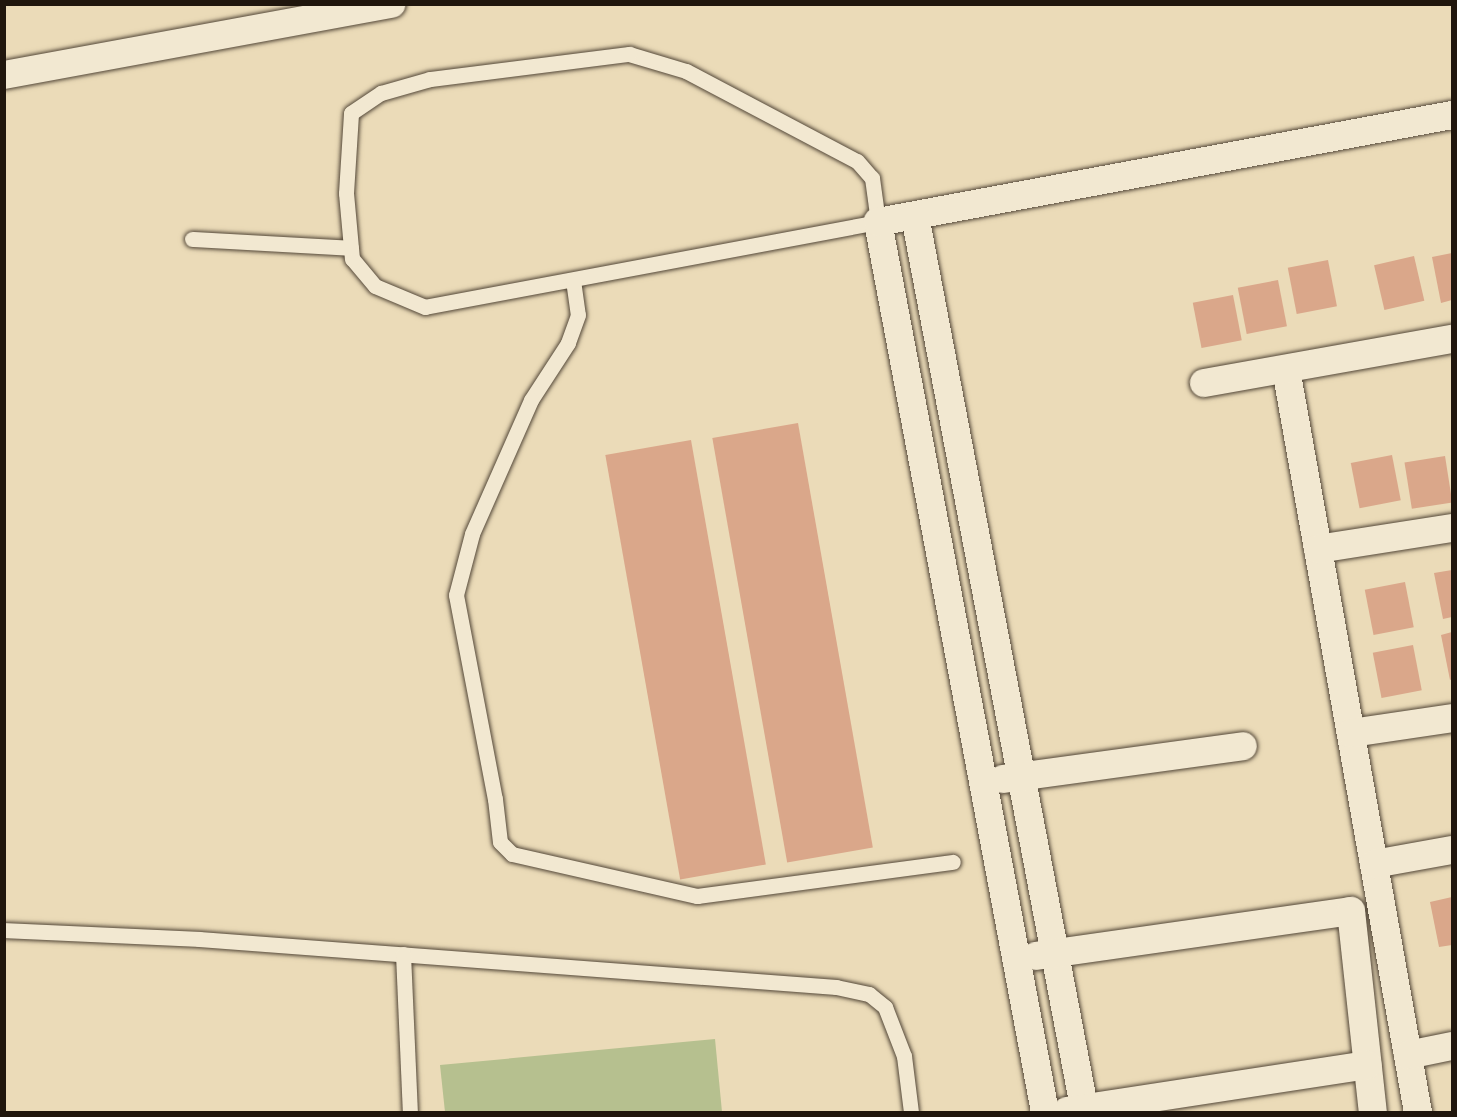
<!DOCTYPE html>
<style>
body{margin:0}
#map{position:relative;width:1457px;height:1117px;overflow:hidden;background:#ebdbb8;font-family:"IM FELL Double Pica",serif}
div>[style]{position:absolute}
[style*='--x']{left:calc(var(--x)*1px);top:calc(var(--y)*1px);width:calc(var(--w)*1px);rotate:calc(var(--a)*1deg)}
.green>*{inset:0;background:#b6c08f}
.building>*{inset:0;background:#daa78a;transform-origin:0 0}
.roads{filter:drop-shadow(0 0 2px #534738) drop-shadow(0 0 2px #534738)}
.lane>*{height:15px;margin:-7.5px;padding:0 7.5px;transform-origin:7.5px;border-radius:7.5px;background:#f2e8d1}
.street>*{height:28px;margin:-14px;padding:0 14px;transform-origin:14px;border-radius:14px;background:#f2e8d1}
span{translate:-50% -50%;white-space:nowrap;text-align:center;line-height:1.15;-webkit-text-stroke:6px #f2e8d1;paint-order:stroke}
.frame{position:absolute;inset:0;border:6px solid #20160d;pointer-events:none}
</style>
<div id="map">
<div class="green">
<i style="clip-path:polygon(715px 1039px,722px 1112px,445px 1112px,440px 1065px)"></i>
</div>
<div class="building">
<i style="clip-path:polygon(1452px 253px,1452px 300px,1441px 303px,1432px 257px)"></i>
<i style="left:1414px;top:256px;width:46px;height:41px;rotate:77deg"></i>
<i style="left:1328px;top:260px;width:47px;height:41px;rotate:79deg"></i>
<i style="left:1278px;top:280px;width:47px;height:41px;rotate:79deg"></i>
<i style="left:1233px;top:295px;width:46px;height:41px;rotate:79deg"></i>
<i style="left:798px;top:423px;width:431px;height:87px;rotate:80deg"></i>
<i style="left:691px;top:440px;width:431px;height:87px;rotate:80deg"></i>
<i style="left:1392px;top:455px;width:46px;height:42px;rotate:79deg"></i>
<i style="left:1445px;top:456px;width:47px;height:41px;rotate:81deg"></i>
<i style="clip-path:polygon(1452px 570px,1452px 617px,1443px 619px,1434px 573px)"></i>
<i style="left:1405px;top:582px;width:46px;height:41px;rotate:79deg"></i>
<i style="clip-path:polygon(1452px 632px,1452px 679px,1450px 680px,1441px 635px)"></i>
<i style="left:1413px;top:645px;width:46px;height:41px;rotate:79deg"></i>
<i style="clip-path:polygon(1452px 897px,1452px 945px,1439px 947px,1430px 902px)"></i>
</div>
<div class="roads">
<div class="lane">
<i style="--x:629;--y:54;--w:59;--a:16.6"></i>
<i style="--x:686;--y:71;--w:193;--a:27.8"></i>
<i style="--x:857;--y:161;--w:23;--a:49"></i>
<i style="--x:872;--y:178;--w:44;--a:82.2"></i>
<i style="--x:878;--y:222;--w:461;--a:169.4"></i>
<i style="--x:425;--y:307;--w:54;--a:-157.2"></i>
<i style="--x:375;--y:286;--w:35;--a:-130"></i>
<i style="--x:352;--y:259;--w:66;--a:-95.2"></i>
<i style="--x:346;--y:193;--w:80;--a:-86.4"></i>
<i style="--x:351;--y:113;--w:36;--a:-34"></i>
<i style="--x:381;--y:93;--w:51;--a:-15.9"></i>
<i style="--x:430;--y:79;--w:201;--a:-7.2"></i>
<i style="--x:192;--y:239;--w:159;--a:3.2"></i>
<i style="--x:573;--y:280;--w:35;--a:82"></i>
<i style="--x:578;--y:315;--w:30;--a:110"></i>
<i style="--x:568;--y:343;--w:68;--a:123"></i>
<i style="--x:531;--y:400;--w:146;--a:113.8"></i>
<i style="--x:472;--y:534;--w:63;--a:104.7"></i>
<i style="--x:456;--y:595;--w:208;--a:79.2"></i>
<i style="--x:495;--y:799;--w:43;--a:83.4"></i>
<i style="--x:500;--y:842;--w:17;--a:45"></i>
<i style="--x:512;--y:854;--w:190;--a:12.8"></i>
<i style="--x:697;--y:896;--w:258;--a:-7.6"></i>
<i style="--x:4;--y:930;--w:195;--a:2.6"></i>
<i style="--x:199;--y:939;--w:639;--a:4.31"></i>
<i style="--x:836;--y:987;--w:34;--a:12"></i>
<i style="--x:869;--y:994;--w:21;--a:39"></i>
<i style="--x:885;--y:1007;--w:53;--a:68.8"></i>
<i style="--x:904;--y:1056;--w:56;--a:82.9"></i>
<i style="--x:403;--y:954;--w:158;--a:87.5"></i>
</div>
<div class="street">
<i style="--x:4;--y:75;--w:394;--a:-10.4"></i>
<i style="--x:915;--y:216;--w:912;--a:79.26"></i>
<i style="--x:1286;--y:369;--w:755;--a:79.93"></i>
<i style="--x:1204;--y:383;--w:252;--a:-10.1"></i>
<i style="--x:1318;--y:549;--w:136;--a:-8.9"></i>
<i style="--x:1351;--y:733;--w:102;--a:-8.4"></i>
<i style="--x:1003;--y:779;--w:242;--a:-7.8"></i>
<i style="--x:1374;--y:864;--w:79;--a:-10.2"></i>
<i style="--x:1036;--y:956;--w:318;--a:-8.1"></i>
<i style="--x:1351;--y:911;--w:202;--a:83.8"></i>
<i style="--x:1408;--y:1055;--w:45;--a:-11.6"></i>
<i style="--x:1067;--y:1111;--w:304;--a:-8.7"></i>
<i style="--x:1045;--y:1112;--w:906;--a:-100.63"></i>
<i style="--x:878;--y:222;--w:584;--a:-10.56"></i>
</div>
</div>
<div class="frame"></div>
</div>
